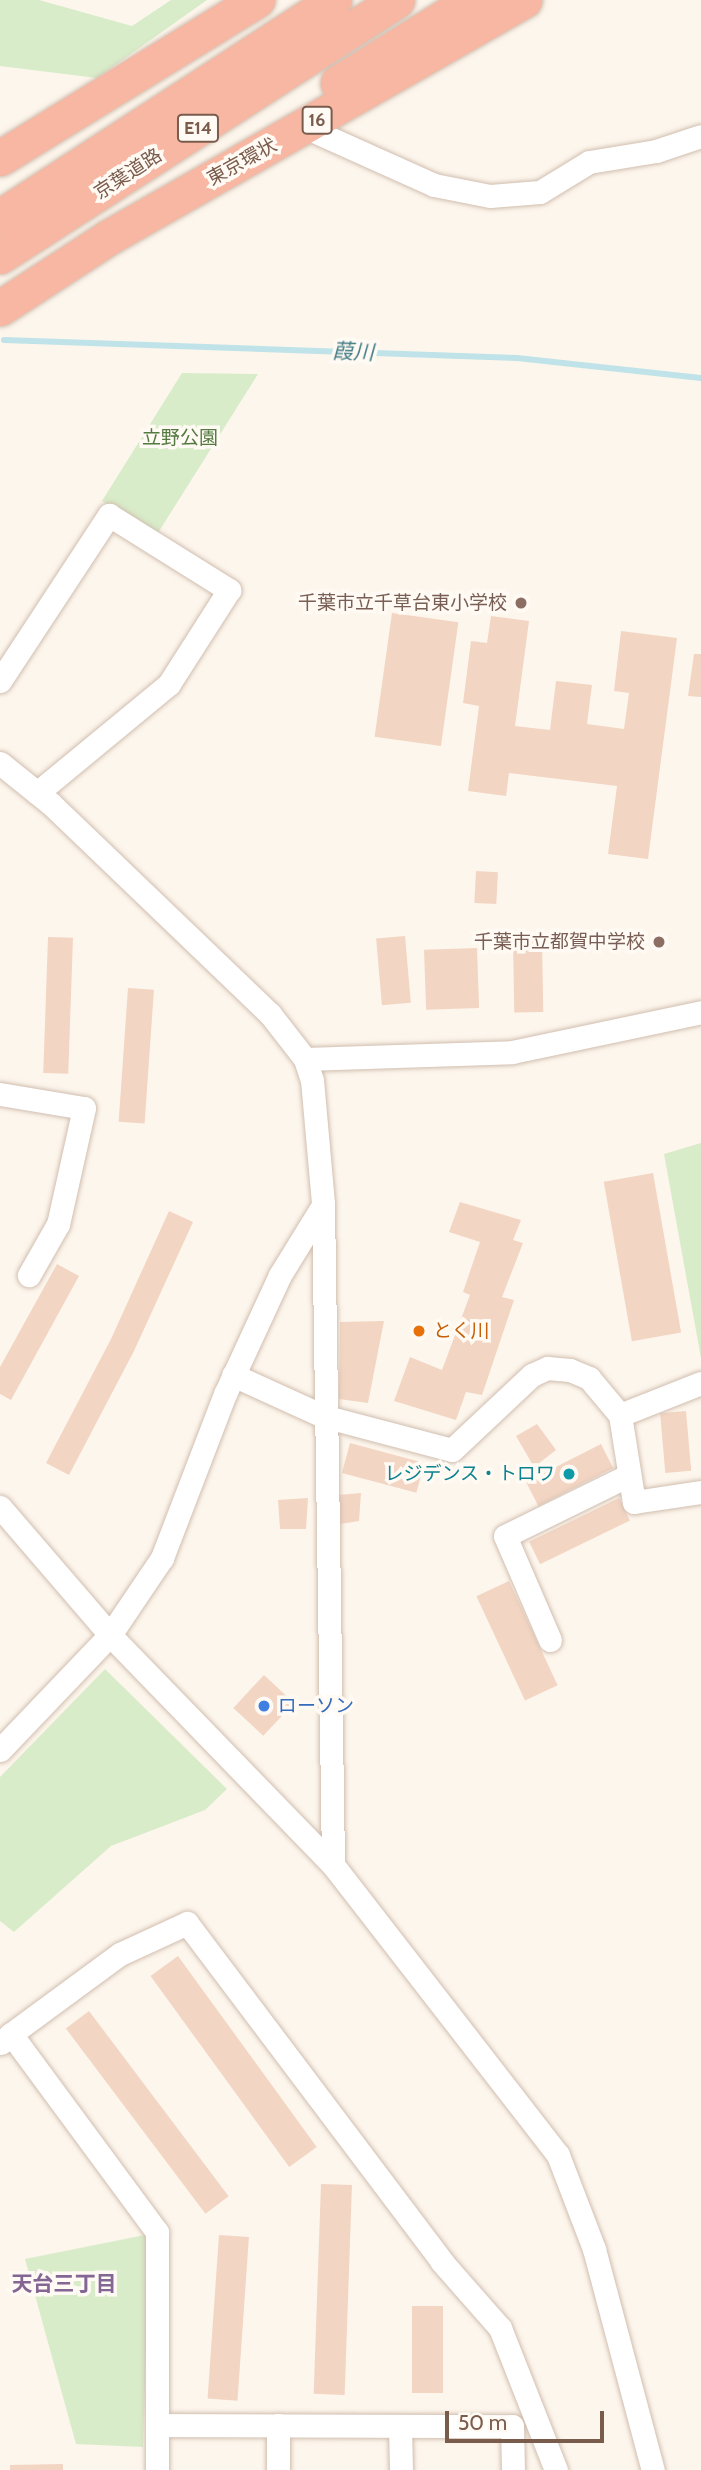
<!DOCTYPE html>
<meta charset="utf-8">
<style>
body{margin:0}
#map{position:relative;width:701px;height:2470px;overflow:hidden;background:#fdf6ec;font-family:Cabin,"Noto Sans JP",sans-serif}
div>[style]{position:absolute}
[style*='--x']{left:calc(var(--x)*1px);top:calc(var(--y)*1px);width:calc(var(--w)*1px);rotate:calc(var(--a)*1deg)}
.green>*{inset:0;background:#d8ecc9}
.stream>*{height:6px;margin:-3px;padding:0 3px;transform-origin:3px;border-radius:3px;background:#bfe3e8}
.building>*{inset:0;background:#f3d5c3;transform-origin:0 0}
.roads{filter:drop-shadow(0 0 2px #d1beb0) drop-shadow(0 0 2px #d1beb0)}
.minor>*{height:23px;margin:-11.5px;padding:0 11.5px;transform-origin:11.5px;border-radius:11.5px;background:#fff}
.highway>*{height:35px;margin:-17.5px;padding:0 17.5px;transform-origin:17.5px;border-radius:17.5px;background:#f7b7a3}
.dots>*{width:19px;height:19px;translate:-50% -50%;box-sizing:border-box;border:4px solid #fffaf3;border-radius:50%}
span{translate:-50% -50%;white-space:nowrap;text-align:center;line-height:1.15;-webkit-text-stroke:7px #fffaf3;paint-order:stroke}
.shield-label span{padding:2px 5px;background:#fffaf3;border:2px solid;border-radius:5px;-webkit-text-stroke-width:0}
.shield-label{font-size:18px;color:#7a5c4d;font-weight:700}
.street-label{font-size:19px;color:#7a5c4d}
.park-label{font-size:19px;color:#537a41}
.education-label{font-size:19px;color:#785e54}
.right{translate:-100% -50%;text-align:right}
.food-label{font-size:19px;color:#c56008}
.left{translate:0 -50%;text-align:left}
.culture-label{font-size:19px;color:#0d838f}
.shop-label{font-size:19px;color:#366cbe}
.water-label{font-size:21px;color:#437c86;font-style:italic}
.neighbourhood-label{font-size:21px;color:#846695;font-weight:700}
.scale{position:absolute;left:445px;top:2411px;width:159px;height:32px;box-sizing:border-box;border:4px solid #7a5c4d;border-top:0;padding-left:9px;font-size:21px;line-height:24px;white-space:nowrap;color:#7a5c4d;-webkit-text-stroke:5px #fffaf3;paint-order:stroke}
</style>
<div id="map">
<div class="green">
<i style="clip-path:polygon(0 0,39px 0,132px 26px,171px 0,207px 0,97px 78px,0 66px)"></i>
<i style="clip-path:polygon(182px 373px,258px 374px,156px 536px,102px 501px)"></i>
<i style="clip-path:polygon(701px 1143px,701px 1358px,664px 1154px)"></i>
<i style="clip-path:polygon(105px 1669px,227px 1789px,205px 1810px,111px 1846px,14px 1932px,0 1921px,0 1777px)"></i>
<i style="clip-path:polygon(145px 2235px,149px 2253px,143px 2447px,76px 2444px,25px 2259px)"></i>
</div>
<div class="stream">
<i style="--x:4;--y:340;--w:513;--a:2.01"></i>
<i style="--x:517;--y:358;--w:185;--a:6.2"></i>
</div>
<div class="building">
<i style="left:392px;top:613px;width:67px;height:125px;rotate:8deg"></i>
<i style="clip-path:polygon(491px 616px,529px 621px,515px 726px,550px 730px,556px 681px,592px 685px,587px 724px,624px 729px,629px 693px,614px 691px,621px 631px,677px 638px,648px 859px,608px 854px,617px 786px,509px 773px,506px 796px,468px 791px,479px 706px,463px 703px,471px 641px,487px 643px)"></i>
<i style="clip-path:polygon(694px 654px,701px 654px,701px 697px,688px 696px)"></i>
<i style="left:476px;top:871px;width:22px;height:32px;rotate:3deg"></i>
<i style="left:405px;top:936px;width:67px;height:29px;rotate:85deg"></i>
<i style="left:48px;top:937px;width:25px;height:136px;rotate:2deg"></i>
<i style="left:542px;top:939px;width:73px;height:29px;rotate:89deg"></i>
<i style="left:477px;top:948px;width:60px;height:53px;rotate:88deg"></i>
<i style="left:128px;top:988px;width:26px;height:134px;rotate:4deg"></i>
<i style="left:653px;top:1173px;width:162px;height:50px;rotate:80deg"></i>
<i style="clip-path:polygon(460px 1202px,521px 1220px,513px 1240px,523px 1243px,502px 1297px,514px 1300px,482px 1395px,466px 1392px,456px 1420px,394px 1401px,410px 1357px,442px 1370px,470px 1295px,463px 1292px,480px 1242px,449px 1232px)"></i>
<i style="clip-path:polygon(169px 1211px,193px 1222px,134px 1351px,69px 1475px,46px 1463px,111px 1339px)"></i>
<i style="clip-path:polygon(57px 1264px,79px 1276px,11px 1400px,0 1394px,0 1367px)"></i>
<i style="clip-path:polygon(384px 1321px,368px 1403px,339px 1399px,340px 1322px)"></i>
<i style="left:686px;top:1411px;width:60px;height:26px;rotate:85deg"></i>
<i style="clip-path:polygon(537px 1424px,556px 1450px,534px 1467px,516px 1436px)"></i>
<i style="left:350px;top:1443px;width:77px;height:31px;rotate:15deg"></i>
<i style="left:601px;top:1444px;width:27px;height:84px;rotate:63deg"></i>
<i style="clip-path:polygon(361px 1493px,359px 1521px,340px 1524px,338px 1495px)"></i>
<i style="clip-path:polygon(308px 1498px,306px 1529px,280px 1529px,278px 1500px)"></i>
<i style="left:619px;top:1498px;width:25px;height:100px;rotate:64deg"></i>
<i style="left:509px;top:1581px;width:115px;height:36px;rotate:65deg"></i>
<i style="left:264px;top:1675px;width:41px;height:45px;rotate:43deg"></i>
<i style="left:178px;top:1956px;width:236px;height:34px;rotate:54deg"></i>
<i style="left:89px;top:2011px;width:232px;height:29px;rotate:53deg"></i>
<i style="left:321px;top:2184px;width:31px;height:210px;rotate:2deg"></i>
<i style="left:219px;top:2235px;width:30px;height:164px;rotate:4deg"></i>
<i style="left:412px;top:2306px;width:31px;height:87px"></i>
<i style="clip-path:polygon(63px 2464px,63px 2470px,10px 2470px,10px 2465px)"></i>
</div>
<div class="roads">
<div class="minor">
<i style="--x:305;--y:127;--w:141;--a:24.2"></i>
<i style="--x:434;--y:185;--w:57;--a:11.1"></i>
<i style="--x:490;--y:196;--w:50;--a:-4.6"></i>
<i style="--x:540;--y:192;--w:57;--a:-31.5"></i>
<i style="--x:589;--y:162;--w:68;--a:-9.3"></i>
<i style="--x:656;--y:151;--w:47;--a:-18.4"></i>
<i style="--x:0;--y:681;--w:199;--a:-56.7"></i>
<i style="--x:109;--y:515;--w:142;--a:32"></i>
<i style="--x:229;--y:590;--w:112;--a:122.6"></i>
<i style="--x:169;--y:684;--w:171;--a:140.5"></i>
<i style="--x:0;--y:763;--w:65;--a:38.8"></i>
<i style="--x:51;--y:804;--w:303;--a:43.8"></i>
<i style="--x:270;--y:1014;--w:57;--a:52.1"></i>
<i style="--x:305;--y:1059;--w:22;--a:72"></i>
<i style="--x:312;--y:1080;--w:124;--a:84.9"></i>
<i style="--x:323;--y:1204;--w:661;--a:89.13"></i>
<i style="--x:305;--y:1059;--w:207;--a:-1.9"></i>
<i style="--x:512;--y:1052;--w:193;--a:-11.9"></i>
<i style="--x:0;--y:1094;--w:85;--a:9.5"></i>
<i style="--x:84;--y:1108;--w:119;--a:102.6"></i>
<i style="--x:58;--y:1224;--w:59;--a:119.6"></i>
<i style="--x:233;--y:1375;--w:99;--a:24.5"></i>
<i style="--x:323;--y:1416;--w:133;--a:14.8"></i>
<i style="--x:452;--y:1450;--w:110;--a:-43.2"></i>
<i style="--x:532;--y:1375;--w:17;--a:-25"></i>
<i style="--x:547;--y:1368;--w:23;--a:5"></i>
<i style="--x:570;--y:1370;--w:21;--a:23"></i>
<i style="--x:589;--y:1378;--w:48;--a:50"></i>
<i style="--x:620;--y:1415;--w:88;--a:80.9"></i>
<i style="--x:634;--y:1502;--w:68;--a:-8.5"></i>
<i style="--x:620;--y:1415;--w:87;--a:-21.6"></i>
<i style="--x:0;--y:1507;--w:169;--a:49.3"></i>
<i style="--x:110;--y:1635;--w:320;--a:45.9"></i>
<i style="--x:333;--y:1865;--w:367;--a:52.2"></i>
<i style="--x:558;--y:2155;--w:101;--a:69"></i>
<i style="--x:594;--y:2249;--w:229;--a:75.1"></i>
<i style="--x:550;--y:1640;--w:113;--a:-113.4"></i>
<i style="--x:505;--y:1536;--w:136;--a:-26.2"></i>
<i style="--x:0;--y:1750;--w:159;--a:-46.3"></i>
<i style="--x:110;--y:1635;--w:93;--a:-56"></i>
<i style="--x:162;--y:1558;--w:176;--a:-69"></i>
<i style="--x:225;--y:1394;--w:131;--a:-65.2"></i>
<i style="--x:280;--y:1275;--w:82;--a:-58.4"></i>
<i style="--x:11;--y:2034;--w:135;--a:-36.3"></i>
<i style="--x:120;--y:1954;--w:74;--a:-24.8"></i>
<i style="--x:187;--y:1923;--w:424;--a:53"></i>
<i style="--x:442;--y:2262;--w:88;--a:48.7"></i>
<i style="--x:500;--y:2328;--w:153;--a:68.5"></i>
<i style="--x:1;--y:2043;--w:13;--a:-42"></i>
<i style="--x:11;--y:2034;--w:246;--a:53.6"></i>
<i style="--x:157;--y:2232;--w:238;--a:90"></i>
<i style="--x:158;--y:2425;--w:354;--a:0.2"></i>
<i style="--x:512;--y:2426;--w:44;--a:88.7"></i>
<i style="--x:400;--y:2426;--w:44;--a:88.7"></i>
<i style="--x:278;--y:2470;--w:45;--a:-90"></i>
</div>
<div class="highway">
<i style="--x:338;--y:83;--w:158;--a:-31.8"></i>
<i style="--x:0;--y:158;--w:302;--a:-31.6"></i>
<i style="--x:0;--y:217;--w:398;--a:-33"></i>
<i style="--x:0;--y:256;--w:472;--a:-32.8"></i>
<i style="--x:0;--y:308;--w:130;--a:-33.1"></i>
<i style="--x:109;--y:237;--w:478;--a:-29.7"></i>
</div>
</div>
<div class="dots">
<i style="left:521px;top:603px;background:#8d6e63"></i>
<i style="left:659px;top:942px;background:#8d6e63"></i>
<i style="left:419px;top:1331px;background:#e8710a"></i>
<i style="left:569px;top:1474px;background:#0f9aa8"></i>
<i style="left:264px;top:1706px;background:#3f7fe0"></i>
</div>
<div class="shield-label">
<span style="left:317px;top:120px">16</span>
<span style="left:198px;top:128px">E14</span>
</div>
<div class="street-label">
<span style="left:242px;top:162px;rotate:-29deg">東京環状</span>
<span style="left:128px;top:174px;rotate:-33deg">京葉道路</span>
</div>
<div class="park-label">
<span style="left:180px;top:438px">立野公園</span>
</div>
<div class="education-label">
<span class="right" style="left:507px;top:603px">千葉市立千草台東小学校</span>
<span class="right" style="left:645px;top:942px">千葉市立都賀中学校</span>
</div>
<div class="food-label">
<span class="left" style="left:433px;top:1331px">とく川</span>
</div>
<div class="culture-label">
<span class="right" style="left:555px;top:1474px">レジデンス・トロワ</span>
</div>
<div class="shop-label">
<span class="left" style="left:278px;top:1706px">ローソン</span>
</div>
<div class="water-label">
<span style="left:353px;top:352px;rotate:2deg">葭川</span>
</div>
<div class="neighbourhood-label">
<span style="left:64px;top:2284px">天台三丁目</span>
</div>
<div class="scale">50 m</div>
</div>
